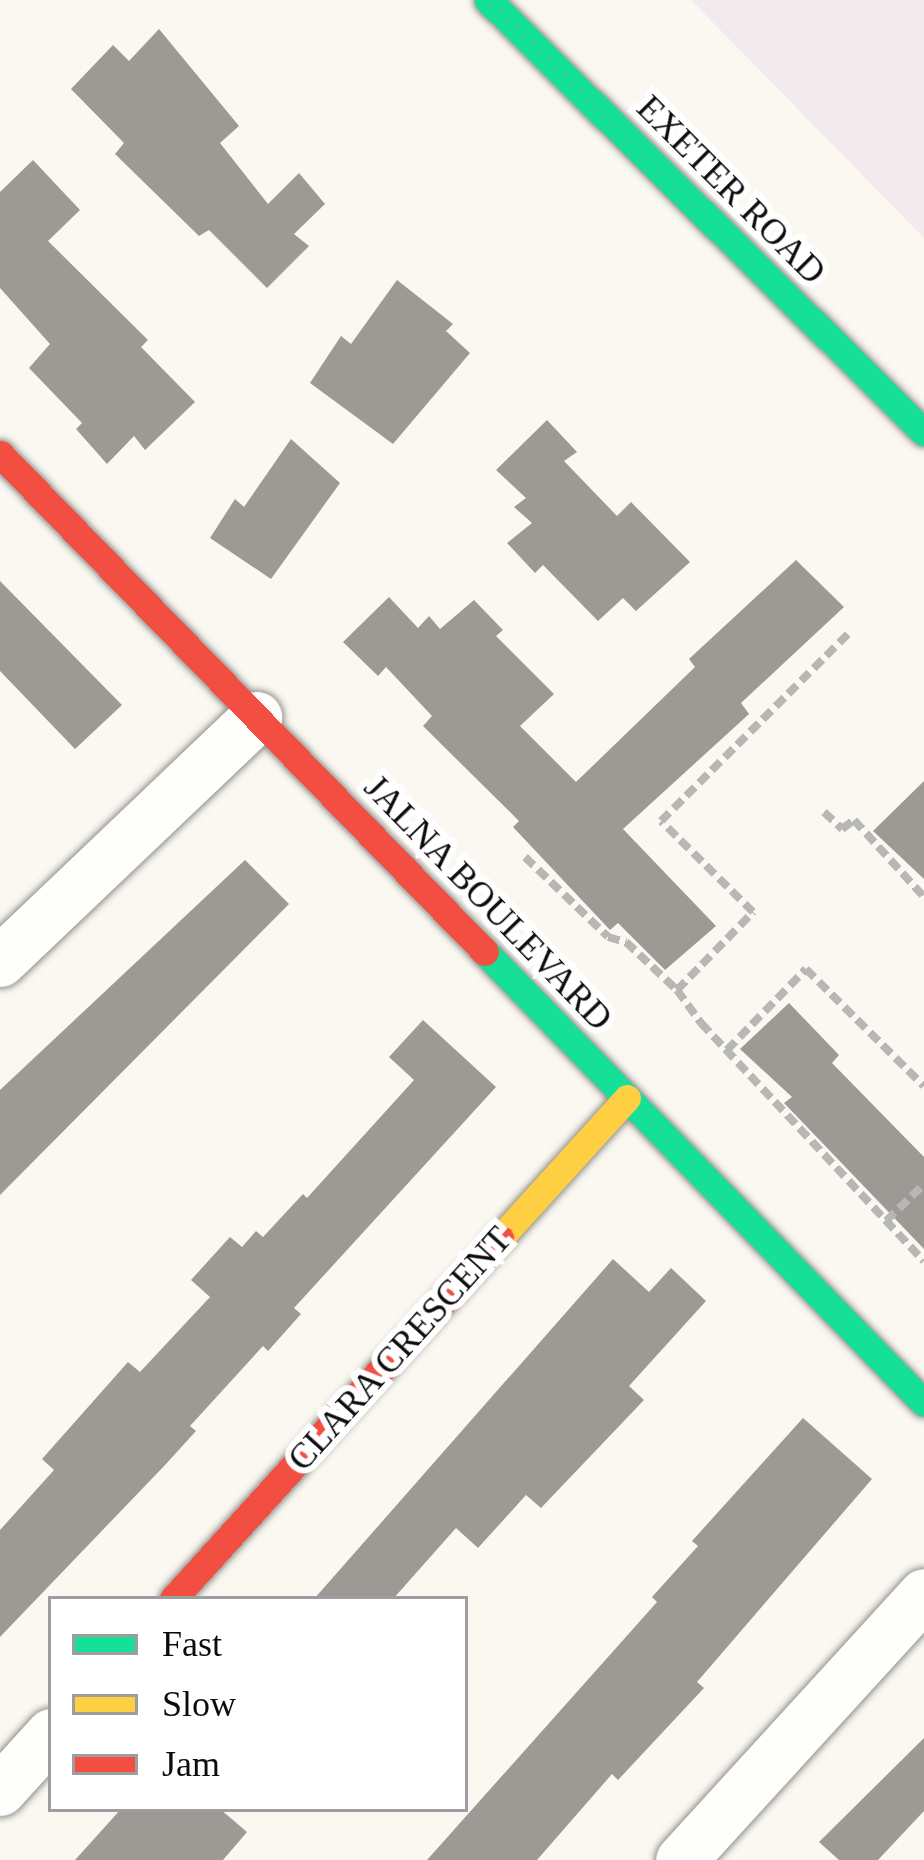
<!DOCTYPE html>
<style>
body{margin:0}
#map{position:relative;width:924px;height:1860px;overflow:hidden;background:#faf8f0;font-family:"Times New Roman",serif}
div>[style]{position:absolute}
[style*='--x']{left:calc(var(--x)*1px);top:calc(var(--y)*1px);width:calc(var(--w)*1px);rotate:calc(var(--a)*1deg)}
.industrial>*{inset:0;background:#f2eaed}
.building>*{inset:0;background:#9d9a96}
.path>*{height:8px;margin-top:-4px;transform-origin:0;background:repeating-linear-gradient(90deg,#b7b7b5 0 12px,transparent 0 18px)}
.roads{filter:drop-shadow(0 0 3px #93928f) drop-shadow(0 0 3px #93928f)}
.street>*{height:51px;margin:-25.5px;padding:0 25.5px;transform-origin:25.5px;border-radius:25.5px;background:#fefefd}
.fast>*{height:27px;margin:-13.5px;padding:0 13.5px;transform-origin:13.5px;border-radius:13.5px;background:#16e098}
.slow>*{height:27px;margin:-13.5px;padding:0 13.5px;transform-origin:13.5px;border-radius:13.5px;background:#ffcf43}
.jam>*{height:27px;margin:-13.5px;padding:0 13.5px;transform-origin:13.5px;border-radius:13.5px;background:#f24e42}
span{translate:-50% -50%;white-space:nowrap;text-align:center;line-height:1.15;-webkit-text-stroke:12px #fff;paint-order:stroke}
.street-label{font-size:36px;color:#0c0c0c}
.legend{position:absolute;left:48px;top:1596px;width:420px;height:216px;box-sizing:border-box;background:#fff;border:3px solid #9e9e9e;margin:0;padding:15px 21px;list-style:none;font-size:36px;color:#0c0c0c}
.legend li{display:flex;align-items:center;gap:24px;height:60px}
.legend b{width:60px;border:3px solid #9e9e9e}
</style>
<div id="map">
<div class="industrial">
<i style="clip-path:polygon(691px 0,924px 0,924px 238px)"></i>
</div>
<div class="building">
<i style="clip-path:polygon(159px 29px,239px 126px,220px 143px,268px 204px,299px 173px,325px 204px,294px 234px,309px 246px,267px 288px,209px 230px,199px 236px,115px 154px,124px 143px,71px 89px,113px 45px,129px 61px)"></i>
<i style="clip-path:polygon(33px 160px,80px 210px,48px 241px,148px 340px,141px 347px,195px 402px,145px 450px,134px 436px,107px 464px,76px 429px,82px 423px,29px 368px,50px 344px,0 288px,0 192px)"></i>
<i style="clip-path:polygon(397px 280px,453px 324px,446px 331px,470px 353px,393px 444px,310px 383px,341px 336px,351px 344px)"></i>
<i style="clip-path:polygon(547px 420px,577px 452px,564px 461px,617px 516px,631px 502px,690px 562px,636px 611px,623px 598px,598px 621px,543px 565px,535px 573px,507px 543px,532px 523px,514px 507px,526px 498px,496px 470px)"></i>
<i style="clip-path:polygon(291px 439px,340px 483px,271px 579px,210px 538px,235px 499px,244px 507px)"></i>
<i style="clip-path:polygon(796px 560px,844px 607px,741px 703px,749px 714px,623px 829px,716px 926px,665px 970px,618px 923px,610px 930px,513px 827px,519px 821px,423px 726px,432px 716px,386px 667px,378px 676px,343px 642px,389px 597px,418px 628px,429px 616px,440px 629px,474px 600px,503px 630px,496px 636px,554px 694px,520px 726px,576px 782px,695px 667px,689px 659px)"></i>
<i style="clip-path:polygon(0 581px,122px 705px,75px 749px,0 671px)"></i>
<i style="clip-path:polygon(924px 781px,924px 879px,873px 831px)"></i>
<i style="clip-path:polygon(245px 860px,289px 904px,0 1195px,0 1090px)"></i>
<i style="clip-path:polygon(789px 1003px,839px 1055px,832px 1063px,924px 1157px,924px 1249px,784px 1103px,792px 1097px,740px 1049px)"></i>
<i style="clip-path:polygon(423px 1020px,496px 1087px,294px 1308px,301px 1314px,268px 1351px,263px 1346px,190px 1426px,196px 1431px,166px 1464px,0 1637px,0 1530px,54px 1470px,42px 1459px,128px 1362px,140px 1372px,210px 1297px,191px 1280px,230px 1237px,242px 1247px,256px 1231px,263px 1237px,303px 1194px,307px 1198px,414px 1080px,389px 1057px)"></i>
<i style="clip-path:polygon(613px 1259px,649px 1292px,671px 1268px,706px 1301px,629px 1386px,644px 1400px,541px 1508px,526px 1495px,478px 1548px,456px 1528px,393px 1599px,314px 1599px)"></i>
<i style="clip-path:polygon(803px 1418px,872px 1479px,697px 1682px,704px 1688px,618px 1780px,612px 1774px,537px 1860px,427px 1860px,657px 1602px,652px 1597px,698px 1546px,692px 1541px)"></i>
<i style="clip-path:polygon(924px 1738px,924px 1811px,878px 1860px,839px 1860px,819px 1842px)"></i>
<i style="clip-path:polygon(121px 1809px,220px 1809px,247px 1832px,223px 1860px,75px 1860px)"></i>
</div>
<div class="path">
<i style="--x:824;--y:812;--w:25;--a:43"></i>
<i style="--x:842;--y:829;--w:15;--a:-37"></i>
<i style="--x:854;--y:820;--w:104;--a:47.7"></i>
<i style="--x:525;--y:857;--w:115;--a:43.9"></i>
<i style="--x:608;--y:937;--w:19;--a:16"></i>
<i style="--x:626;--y:942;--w:70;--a:43.3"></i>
<i style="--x:677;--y:990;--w:109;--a:-45.7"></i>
<i style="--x:753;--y:912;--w:129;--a:-135.3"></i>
<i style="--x:661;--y:821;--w:269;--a:-45"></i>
<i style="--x:677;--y:990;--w:41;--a:54"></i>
<i style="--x:701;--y:1023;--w:326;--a:46.9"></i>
<i style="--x:727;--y:1050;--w:113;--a:-45.7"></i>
<i style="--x:806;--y:969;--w:166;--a:44.8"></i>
<i style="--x:886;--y:1221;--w:53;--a:-44.2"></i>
</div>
<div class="roads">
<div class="street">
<i style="--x:0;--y:961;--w:354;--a:-43.6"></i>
<i style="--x:0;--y:1790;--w:76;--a:-47.7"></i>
<i style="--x:681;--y:1860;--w:360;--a:-47.6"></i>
</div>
<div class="fast">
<i style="--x:488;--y:0;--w:614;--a:44.74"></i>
<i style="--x:485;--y:952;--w:629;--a:45.77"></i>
</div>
<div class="slow">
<i style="--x:500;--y:1238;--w:189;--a:-47.8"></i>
</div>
<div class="jam">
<i style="--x:0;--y:454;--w:695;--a:45.76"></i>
<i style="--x:173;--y:1599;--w:487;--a:-47.8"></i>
</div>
</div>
<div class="street-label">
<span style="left:731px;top:190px;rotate:45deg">EXETER ROAD</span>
<span style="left:488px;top:903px;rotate:46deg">JALNA BOULEVARD</span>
<span style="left:400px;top:1349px;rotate:-48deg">CLARA CRESCENT</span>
</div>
<ul class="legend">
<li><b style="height:15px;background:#16e098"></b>Fast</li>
<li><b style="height:15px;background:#ffcf43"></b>Slow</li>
<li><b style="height:15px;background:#f24e42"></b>Jam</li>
</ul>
</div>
